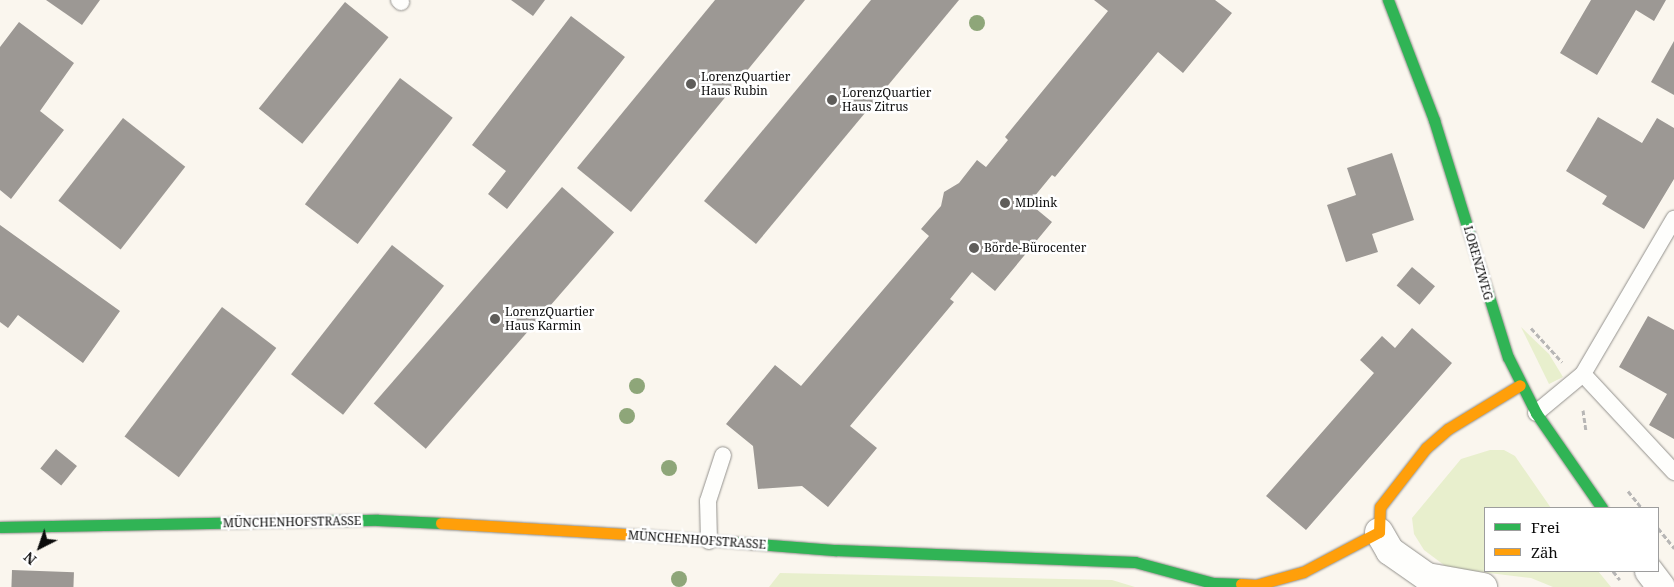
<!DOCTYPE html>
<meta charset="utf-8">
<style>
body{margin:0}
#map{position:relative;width:1674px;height:587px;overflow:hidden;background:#faf6ee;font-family:"Noto Serif",serif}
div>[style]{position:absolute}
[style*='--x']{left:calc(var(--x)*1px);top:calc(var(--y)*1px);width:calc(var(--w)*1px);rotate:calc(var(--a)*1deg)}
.green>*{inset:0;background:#e8efcd}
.building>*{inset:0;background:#9c9894;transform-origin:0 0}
.path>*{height:3px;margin-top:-1.5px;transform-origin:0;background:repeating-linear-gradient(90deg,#b7b6b5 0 5px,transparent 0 7.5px)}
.roads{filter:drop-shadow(0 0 1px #93918d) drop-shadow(0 0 1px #93918d)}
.lane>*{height:16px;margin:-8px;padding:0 8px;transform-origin:8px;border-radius:8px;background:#fefefc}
.street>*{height:28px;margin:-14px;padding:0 14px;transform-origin:14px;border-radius:14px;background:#fefefc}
.fast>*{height:11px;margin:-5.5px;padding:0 5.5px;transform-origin:5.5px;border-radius:5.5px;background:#30b455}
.slow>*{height:11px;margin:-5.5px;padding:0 5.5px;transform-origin:5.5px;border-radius:5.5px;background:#ff9f0a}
.trees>*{width:16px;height:16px;margin:-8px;border-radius:50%;background:#8ea679}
.dots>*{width:14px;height:14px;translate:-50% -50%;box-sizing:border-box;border:2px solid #fff;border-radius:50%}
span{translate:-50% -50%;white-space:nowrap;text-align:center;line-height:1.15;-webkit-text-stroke:5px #fff;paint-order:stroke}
.poi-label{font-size:12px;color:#0b0b0b}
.left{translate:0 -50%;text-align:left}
.street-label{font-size:12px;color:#0b0b0b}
.legend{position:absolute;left:1484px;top:507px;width:175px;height:65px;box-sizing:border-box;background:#fff;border:1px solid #9d9d9d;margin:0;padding:6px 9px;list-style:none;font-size:15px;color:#0b0b0b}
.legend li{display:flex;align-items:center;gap:10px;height:25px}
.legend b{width:25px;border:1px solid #9d9d9d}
.north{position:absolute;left:15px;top:522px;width:50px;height:50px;-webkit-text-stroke:4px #fff;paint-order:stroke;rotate:221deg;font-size:14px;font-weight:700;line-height:20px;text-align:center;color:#0b0b0b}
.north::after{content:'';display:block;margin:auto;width:18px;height:22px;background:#0b0b0b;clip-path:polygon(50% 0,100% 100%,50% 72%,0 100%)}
</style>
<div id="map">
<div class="green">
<i style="clip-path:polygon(1521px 327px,1549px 354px,1563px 377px,1549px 384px)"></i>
<i style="clip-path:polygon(1490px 450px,1504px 450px,1515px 456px,1551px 508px,1485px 508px,1485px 571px,1598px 571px,1611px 587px,1553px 587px,1531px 578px,1448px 568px,1424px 550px,1414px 534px,1412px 518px,1461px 459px)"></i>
<i style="clip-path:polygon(780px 573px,1112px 580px,1135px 587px,769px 587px)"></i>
</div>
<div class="building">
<i style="clip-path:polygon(46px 0,100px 0,82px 25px)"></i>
<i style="clip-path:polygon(511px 0,545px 0,533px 16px)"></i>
<i style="clip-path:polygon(715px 0,805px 0,631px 212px,577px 168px)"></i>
<i style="clip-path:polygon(871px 0,959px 0,756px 244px,704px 201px)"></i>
<i style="clip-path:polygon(1094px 0,1215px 0,1232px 13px,1183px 73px,1158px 52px,1055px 177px,1052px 175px,1029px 203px,1052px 222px,995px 291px,972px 272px,950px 299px,954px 302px,850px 426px,877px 448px,828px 507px,802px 486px,758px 489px,753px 446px,726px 424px,775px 365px,801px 386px,929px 236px,921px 229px,941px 206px,944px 192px,959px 183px,977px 160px,986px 167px,1008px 140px,1005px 137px,1108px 11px)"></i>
<i style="clip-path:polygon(1591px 0,1666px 0,1654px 21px,1636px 10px,1597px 75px,1560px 53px)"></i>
<i style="left:345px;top:2px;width:56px;height:137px;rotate:39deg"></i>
<i style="clip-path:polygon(571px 16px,625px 57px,507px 209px,488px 194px,506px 171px,472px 145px)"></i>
<i style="clip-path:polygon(19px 22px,74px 63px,40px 111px,64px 130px,11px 199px,0 190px,0 47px)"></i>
<i style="clip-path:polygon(1674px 41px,1674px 95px,1651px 82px)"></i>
<i style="left:400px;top:78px;width:66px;height:158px;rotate:37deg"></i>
<i style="clip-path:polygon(1598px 117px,1642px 143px,1657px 118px,1674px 128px,1674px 179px,1644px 229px,1602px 204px,1607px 196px,1566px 171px)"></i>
<i style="left:123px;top:118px;width:79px;height:105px;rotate:38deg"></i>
<i style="clip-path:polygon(1392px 153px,1414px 220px,1372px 234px,1378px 252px,1346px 262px,1327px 205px,1356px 195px,1347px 168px)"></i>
<i style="left:562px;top:187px;width:69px;height:287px;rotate:41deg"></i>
<i style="clip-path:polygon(0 225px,120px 311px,83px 363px,18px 315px,8px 328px,0 322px)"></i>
<i style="left:392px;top:245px;width:66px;height:164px;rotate:38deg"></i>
<i style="left:1412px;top:267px;width:30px;height:24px;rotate:40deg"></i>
<i style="left:222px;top:307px;width:68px;height:162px;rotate:37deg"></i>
<i style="clip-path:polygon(1648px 316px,1674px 330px,1674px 439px,1649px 425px,1667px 394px,1619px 367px)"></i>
<i style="clip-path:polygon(1412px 328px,1452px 363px,1306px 530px,1266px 496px,1374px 373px,1360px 360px,1382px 336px,1395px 348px)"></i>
<i style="left:56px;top:449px;width:27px;height:25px;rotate:39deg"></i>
<i style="left:12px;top:570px;width:62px;height:17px;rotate:2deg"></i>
</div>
<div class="path">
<i style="--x:1531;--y:328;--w:46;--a:47.6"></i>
<i style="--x:1583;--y:410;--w:22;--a:82"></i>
<i style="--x:1628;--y:491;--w:22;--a:51"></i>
<i style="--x:1658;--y:528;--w:26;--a:51"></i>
<i style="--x:1613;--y:571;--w:11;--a:52"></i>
</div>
<div class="roads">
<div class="lane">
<i style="--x:399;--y:0;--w:3;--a:45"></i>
<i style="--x:1583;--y:374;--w:134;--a:47.1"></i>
<i style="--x:1536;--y:413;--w:61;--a:-39.7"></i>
<i style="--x:1583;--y:374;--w:180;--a:-59.6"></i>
<i style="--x:709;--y:541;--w:40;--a:-91.4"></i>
<i style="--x:708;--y:501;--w:48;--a:-71.9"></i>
</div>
<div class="street">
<i style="--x:1379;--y:532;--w:22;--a:60"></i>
<i style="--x:1390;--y:551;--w:45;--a:35.1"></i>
<i style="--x:1427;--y:577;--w:57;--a:10.1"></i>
<i style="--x:1649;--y:571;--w:20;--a:53"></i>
</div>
<div class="fast">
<i style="--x:1388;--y:0;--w:129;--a:69"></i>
<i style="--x:1434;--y:120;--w:248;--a:72.7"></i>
<i style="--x:1508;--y:357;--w:63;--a:63.4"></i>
<i style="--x:1536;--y:413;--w:116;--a:55.2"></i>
<i style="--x:0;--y:527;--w:378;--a:-1.1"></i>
<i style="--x:378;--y:520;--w:63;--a:2.7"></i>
<i style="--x:644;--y:535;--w:193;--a:4.5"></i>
<i style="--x:836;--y:550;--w:299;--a:2.3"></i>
<i style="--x:1135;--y:562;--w:81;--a:15.1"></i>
<i style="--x:1213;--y:583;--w:28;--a:2"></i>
</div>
<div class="slow">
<i style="--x:441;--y:523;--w:203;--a:3.4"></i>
<i style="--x:1241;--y:584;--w:15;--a:4"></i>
<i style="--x:1256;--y:585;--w:49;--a:-15.5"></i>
<i style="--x:1303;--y:572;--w:86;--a:-27.8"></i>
<i style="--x:1379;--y:532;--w:25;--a:-88"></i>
<i style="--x:1380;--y:507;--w:75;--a:-52.1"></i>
<i style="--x:1426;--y:448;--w:29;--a:-41"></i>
<i style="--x:1448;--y:429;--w:84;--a:-31.4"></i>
</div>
</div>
<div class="trees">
<i style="left:977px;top:23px"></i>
<i style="left:637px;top:386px"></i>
<i style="left:627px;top:416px"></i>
<i style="left:669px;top:468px"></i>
<i style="left:679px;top:579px"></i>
</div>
<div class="dots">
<i style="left:691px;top:84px;background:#5f5d5a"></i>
<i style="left:832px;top:100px;background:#5f5d5a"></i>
<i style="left:1005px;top:203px;background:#5f5d5a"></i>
<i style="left:974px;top:248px;background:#5f5d5a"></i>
<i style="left:495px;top:319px;background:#5f5d5a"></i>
</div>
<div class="poi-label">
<span class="left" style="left:701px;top:84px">LorenzQuartier<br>Haus Rubin</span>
<span class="left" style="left:842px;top:100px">LorenzQuartier<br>Haus Zitrus</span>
<span class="left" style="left:1015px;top:203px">MDlink</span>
<span class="left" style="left:984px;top:248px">Börde-Bürocenter</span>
<span class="left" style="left:505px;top:319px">LorenzQuartier<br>Haus Karmin</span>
</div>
<div class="street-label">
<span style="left:1478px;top:263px;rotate:74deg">LORENZWEG</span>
<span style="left:292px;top:522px;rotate:-1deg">MÜNCHENHOFSTRASSE</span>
<span style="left:697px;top:540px;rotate:4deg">MÜNCHENHOFSTRASSE</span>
</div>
<ul class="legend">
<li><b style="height:6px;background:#30b455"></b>Frei</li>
<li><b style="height:6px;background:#ff9f0a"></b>Zäh</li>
</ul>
<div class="north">N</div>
</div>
